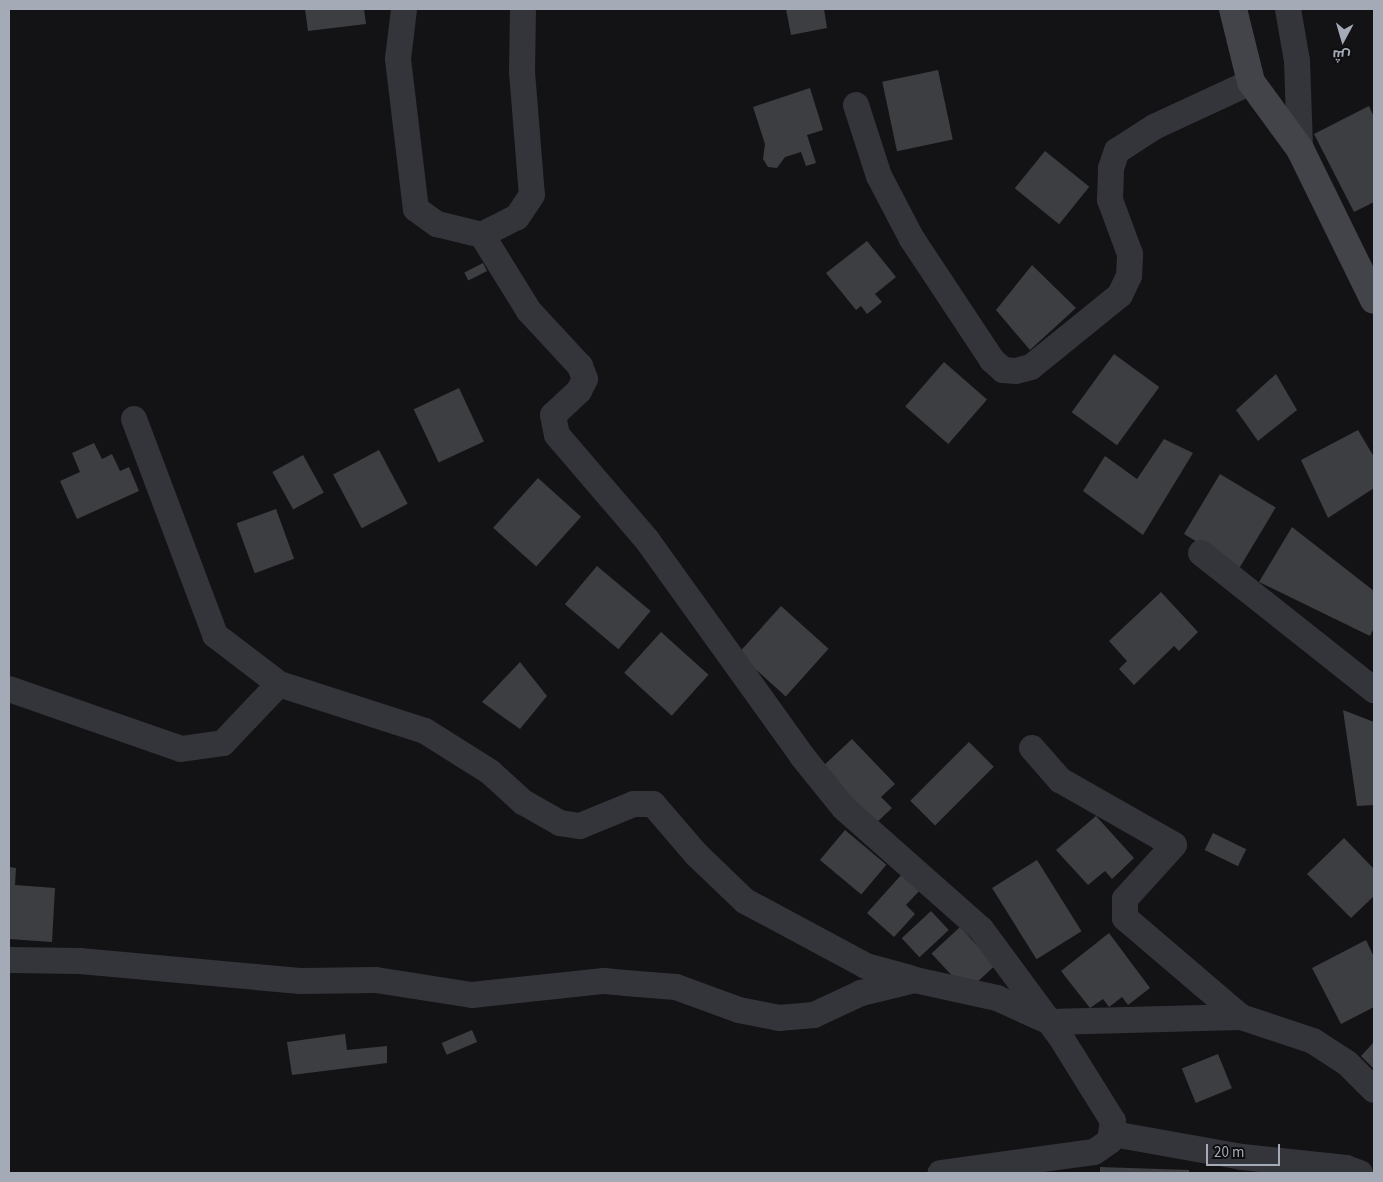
<!DOCTYPE html>
<meta charset="utf-8">
<style>
body{margin:0}
#map{position:relative;width:1383px;height:1182px;overflow:hidden;background:#131315;font-family:"Source Sans 3",Cairo,sans-serif}
div>[style]{position:absolute}
[style*='--x']{left:calc(var(--x)*1px);top:calc(var(--y)*1px);width:calc(var(--w)*1px);rotate:calc(var(--a)*1deg)}
.building>*{inset:0;background:#3d3e42;transform-origin:0 0}
.street>*{height:26px;margin:-13px;padding:0 13px;transform-origin:13px;border-radius:13px;background:#34353a}
.secondary>*{height:28px;margin:-14px;padding:0 14px;transform-origin:14px;border-radius:14px;background:#42444a}
span{translate:-50% -50%;white-space:nowrap;text-align:center;line-height:1.15;-webkit-text-stroke:5px #0e0e10;paint-order:stroke}
.frame{position:absolute;inset:0;border:10px solid #a4aab6;pointer-events:none}
.north{position:absolute;left:1318px;top:15px;width:50px;height:50px;-webkit-text-stroke:4px #0e0e10;paint-order:stroke;rotate:186deg;font-size:14px;font-weight:700;line-height:20px;text-align:center;color:#a4aab6}
.north::after{content:'';display:block;margin:auto;width:18px;height:22px;background:#a4aab6;clip-path:polygon(50% 0,100% 100%,50% 72%,0 100%)}
.scale{position:absolute;left:1206px;top:1144px;width:74px;height:22px;box-sizing:border-box;border:2px solid #a4aab6;border-top:0;padding-left:6px;font-size:15px;line-height:18px;white-space:nowrap;color:#a4aab6;-webkit-text-stroke:4px #0e0e10;paint-order:stroke}
</style>
<div id="map">
<div class="building">
<i style="clip-path:polygon(305px 9px,364px 9px,366px 24px,308px 31px)"></i>
<i style="clip-path:polygon(786px 9px,824px 9px,827px 28px,791px 35px)"></i>
<i style="left:938px;top:70px;width:71px;height:57px;rotate:78deg"></i>
<i style="clip-path:polygon(810px 88px,823px 130px,807px 135px,816px 163px,806px 166px,801px 152px,785px 157px,777px 168px,768px 167px,763px 159px,765px 144px,753px 107px)"></i>
<i style="clip-path:polygon(1369px 106px,1374px 117px,1374px 202px,1354px 212px,1314px 134px)"></i>
<i style="left:1045px;top:151px;width:57px;height:48px;rotate:39deg"></i>
<i style="clip-path:polygon(867px 241px,896px 277px,875px 294px,882px 302px,867px 314px,861px 306px,856px 310px,826px 273px)"></i>
<i style="left:483px;top:263px;width:9px;height:21px;rotate:63deg"></i>
<i style="clip-path:polygon(1032px 265px,1076px 308px,1030px 350px,996px 310px)"></i>
<i style="left:1114px;top:354px;width:56px;height:72px;rotate:36deg"></i>
<i style="left:944px;top:362px;width:57px;height:59px;rotate:41deg"></i>
<i style="clip-path:polygon(1276px 374px,1297px 410px,1258px 441px,1236px 410px)"></i>
<i style="left:459px;top:388px;width:59px;height:50px;rotate:65deg"></i>
<i style="clip-path:polygon(1358px 430px,1374px 457px,1374px 488px,1328px 518px,1301px 460px)"></i>
<i style="clip-path:polygon(1164px 439px,1193px 453px,1143px 535px,1083px 491px,1105px 456px,1137px 479px)"></i>
<i style="clip-path:polygon(94px 443px,102px 459px,112px 454px,120px 471px,129px 467px,139px 491px,77px 519px,60px 481px,80px 472px,72px 453px)"></i>
<i style="left:379px;top:450px;width:61px;height:52px;rotate:62deg"></i>
<i style="left:303px;top:455px;width:43px;height:35px;rotate:61deg"></i>
<i style="left:1220px;top:474px;width:65px;height:70px;rotate:31deg"></i>
<i style="left:538px;top:478px;width:58px;height:67px;rotate:42deg"></i>
<i style="left:276px;top:509px;width:53px;height:42px;rotate:70deg"></i>
<i style="clip-path:polygon(1292px 527px,1374px 591px,1374px 628px,1370px 636px,1259px 582px)"></i>
<i style="left:597px;top:566px;width:70px;height:50px;rotate:40deg"></i>
<i style="clip-path:polygon(1161px 592px,1198px 632px,1179px 651px,1174px 646px,1134px 685px,1119px 669px,1127px 661px,1109px 641px)"></i>
<i style="left:781px;top:606px;width:64px;height:64px;rotate:42deg"></i>
<i style="left:661px;top:632px;width:64px;height:55px;rotate:42deg"></i>
<i style="clip-path:polygon(520px 662px,547px 696px,520px 729px,482px 702px)"></i>
<i style="clip-path:polygon(1343px 710px,1374px 722px,1374px 805px,1357px 806px)"></i>
<i style="clip-path:polygon(852px 739px,895px 784px,881px 797px,892px 808px,874px 825px,820px 769px)"></i>
<i style="left:969px;top:742px;width:35px;height:83px;rotate:45deg"></i>
<i style="clip-path:polygon(1096px 816px,1134px 858px,1112px 879px,1105px 871px,1088px 885px,1056px 850px)"></i>
<i style="left:845px;top:830px;width:54px;height:39px;rotate:40deg"></i>
<i style="left:1213px;top:833px;width:37px;height:19px;rotate:26deg"></i>
<i style="clip-path:polygon(1344px 838px,1374px 869px,1374px 896px,1351px 918px,1307px 874px)"></i>
<i style="left:1037px;top:860px;width:84px;height:53px;rotate:58deg"></i>
<i style="clip-path:polygon(9px 867px,16px 868px,15px 885px,55px 888px,52px 942px,9px 939px)"></i>
<i style="clip-path:polygon(902px 874px,920px 890px,906px 905px,915px 914px,894px 937px,867px 913px)"></i>
<i style="left:931px;top:911px;width:26px;height:40px;rotate:47deg"></i>
<i style="left:960px;top:927px;width:52px;height:39px;rotate:47deg"></i>
<i style="clip-path:polygon(1109px 933px,1150px 988px,1128px 1005px,1122px 997px,1109px 1007px,1103px 999px,1090px 1008px,1061px 971px)"></i>
<i style="clip-path:polygon(1366px 940px,1374px 957px,1374px 1007px,1341px 1024px,1312px 968px)"></i>
<i style="left:472px;top:1030px;width:13px;height:33px;rotate:67deg"></i>
<i style="clip-path:polygon(345px 1034px,347px 1050px,387px 1046px,387px 1063px,292px 1075px,287px 1042px)"></i>
<i style="clip-path:polygon(1374px 1042px,1374px 1069px,1361px 1056px)"></i>
<i style="left:1218px;top:1054px;width:37px;height:39px;rotate:68deg"></i>
<i style="clip-path:polygon(1100px 1167px,1189px 1170px,1189px 1173px,1100px 1173px)"></i>
</div>
<div class="street">
<i style="--x:404;--y:9;--w:50;--a:96.8"></i>
<i style="--x:398;--y:59;--w:151;--a:83.2"></i>
<i style="--x:416;--y:209;--w:26;--a:36"></i>
<i style="--x:437;--y:224;--w:46;--a:13.7"></i>
<i style="--x:523;--y:9;--w:63;--a:90.9"></i>
<i style="--x:522;--y:72;--w:123;--a:85.4"></i>
<i style="--x:532;--y:195;--w:27;--a:124"></i>
<i style="--x:517;--y:217;--w:39;--a:153"></i>
<i style="--x:482;--y:235;--w:89;--a:58.3"></i>
<i style="--x:529;--y:311;--w:75;--a:47.2"></i>
<i style="--x:580;--y:366;--w:14;--a:69"></i>
<i style="--x:585;--y:379;--w:13;--a:117"></i>
<i style="--x:579;--y:391;--w:35;--a:137"></i>
<i style="--x:553;--y:415;--w:20;--a:79"></i>
<i style="--x:557;--y:435;--w:138;--a:49.4"></i>
<i style="--x:647;--y:540;--w:266;--a:54.3"></i>
<i style="--x:802;--y:756;--w:67;--a:51.1"></i>
<i style="--x:844;--y:808;--w:183;--a:41.5"></i>
<i style="--x:981;--y:929;--w:133;--a:53.6"></i>
<i style="--x:1060;--y:1036;--w:100;--a:58.1"></i>
<i style="--x:1113;--y:1121;--w:20;--a:99"></i>
<i style="--x:1110;--y:1141;--w:19;--a:145"></i>
<i style="--x:1094;--y:1152;--w:155;--a:172.2"></i>
<i style="--x:1288;--y:9;--w:53;--a:80.2"></i>
<i style="--x:1297;--y:61;--w:88;--a:88"></i>
<i style="--x:856;--y:105;--w:75;--a:72.1"></i>
<i style="--x:879;--y:176;--w:71;--a:62.4"></i>
<i style="--x:912;--y:239;--w:145;--a:56.5"></i>
<i style="--x:992;--y:360;--w:15;--a:42"></i>
<i style="--x:1003;--y:370;--w:13;--a:4"></i>
<i style="--x:1016;--y:371;--w:16;--a:-15"></i>
<i style="--x:1031;--y:367;--w:114;--a:-39"></i>
<i style="--x:1120;--y:295;--w:21;--a:-65"></i>
<i style="--x:1129;--y:276;--w:22;--a:-87"></i>
<i style="--x:1130;--y:254;--w:58;--a:-110.3"></i>
<i style="--x:1110;--y:200;--w:32;--a:-88"></i>
<i style="--x:1111;--y:168;--w:18;--a:-71"></i>
<i style="--x:1117;--y:151;--w:44;--a:-33"></i>
<i style="--x:1154;--y:127;--w:107;--a:-24.9"></i>
<i style="--x:134;--y:419;--w:231;--a:69.4"></i>
<i style="--x:215;--y:635;--w:81;--a:37.4"></i>
<i style="--x:279;--y:684;--w:153;--a:17.8"></i>
<i style="--x:425;--y:731;--w:77;--a:32.2"></i>
<i style="--x:490;--y:772;--w:45;--a:42.3"></i>
<i style="--x:523;--y:802;--w:43;--a:29.6"></i>
<i style="--x:560;--y:823;--w:20;--a:9"></i>
<i style="--x:580;--y:826;--w:58;--a:-22.2"></i>
<i style="--x:634;--y:804;--w:19;--a:0"></i>
<i style="--x:653;--y:804;--w:66;--a:49.3"></i>
<i style="--x:696;--y:854;--w:68;--a:43.8"></i>
<i style="--x:745;--y:901;--w:137;--a:28.2"></i>
<i style="--x:866;--y:966;--w:46;--a:15.3"></i>
<i style="--x:1201;--y:553;--w:221;--a:38.4"></i>
<i style="--x:9;--y:689;--w:182;--a:19.2"></i>
<i style="--x:181;--y:749;--w:42;--a:-8.1"></i>
<i style="--x:223;--y:743;--w:81;--a:-46.5"></i>
<i style="--x:1032;--y:748;--w:43;--a:48.8"></i>
<i style="--x:1060;--y:780;--w:131;--a:29.7"></i>
<i style="--x:1174;--y:845;--w:73;--a:132.2"></i>
<i style="--x:1125;--y:899;--w:19;--a:90"></i>
<i style="--x:1125;--y:918;--w:153;--a:40.5"></i>
<i style="--x:9;--y:960;--w:71;--a:0.8"></i>
<i style="--x:80;--y:961;--w:221;--a:5.2"></i>
<i style="--x:300;--y:981;--w:76;--a:-0.8"></i>
<i style="--x:376;--y:980;--w:97;--a:8.9"></i>
<i style="--x:472;--y:995;--w:133;--a:-6.1"></i>
<i style="--x:604;--y:981;--w:21;--a:5"></i>
<i style="--x:625;--y:983;--w:51;--a:4.5"></i>
<i style="--x:676;--y:987;--w:67;--a:20.1"></i>
<i style="--x:739;--y:1010;--w:41;--a:11.3"></i>
<i style="--x:779;--y:1018;--w:35;--a:-5"></i>
<i style="--x:814;--y:1015;--w:52;--a:-25.1"></i>
<i style="--x:861;--y:993;--w:56;--a:-13.5"></i>
<i style="--x:915;--y:980;--w:84;--a:12.4"></i>
<i style="--x:997;--y:998;--w:58;--a:24.4"></i>
<i style="--x:1050;--y:1022;--w:191;--a:-1.5"></i>
<i style="--x:1241;--y:1017;--w:76;--a:18.4"></i>
<i style="--x:1313;--y:1041;--w:40;--a:32.9"></i>
<i style="--x:1347;--y:1063;--w:38;--a:45"></i>
<i style="--x:1113;--y:1134;--w:131;--a:10.1"></i>
<i style="--x:1242;--y:1157;--w:105;--a:6"></i>
<i style="--x:1346;--y:1168;--w:15;--a:20"></i>
</div>
<div class="secondary">
<i style="--x:1233;--y:9;--w:75;--a:76.1"></i>
<i style="--x:1251;--y:82;--w:83;--a:53.8"></i>
<i style="--x:1300;--y:149;--w:168;--a:63.9"></i>
</div>
<div class="frame"></div>
<div class="north">ش</div>
<div class="scale">20 m</div>
</div>
